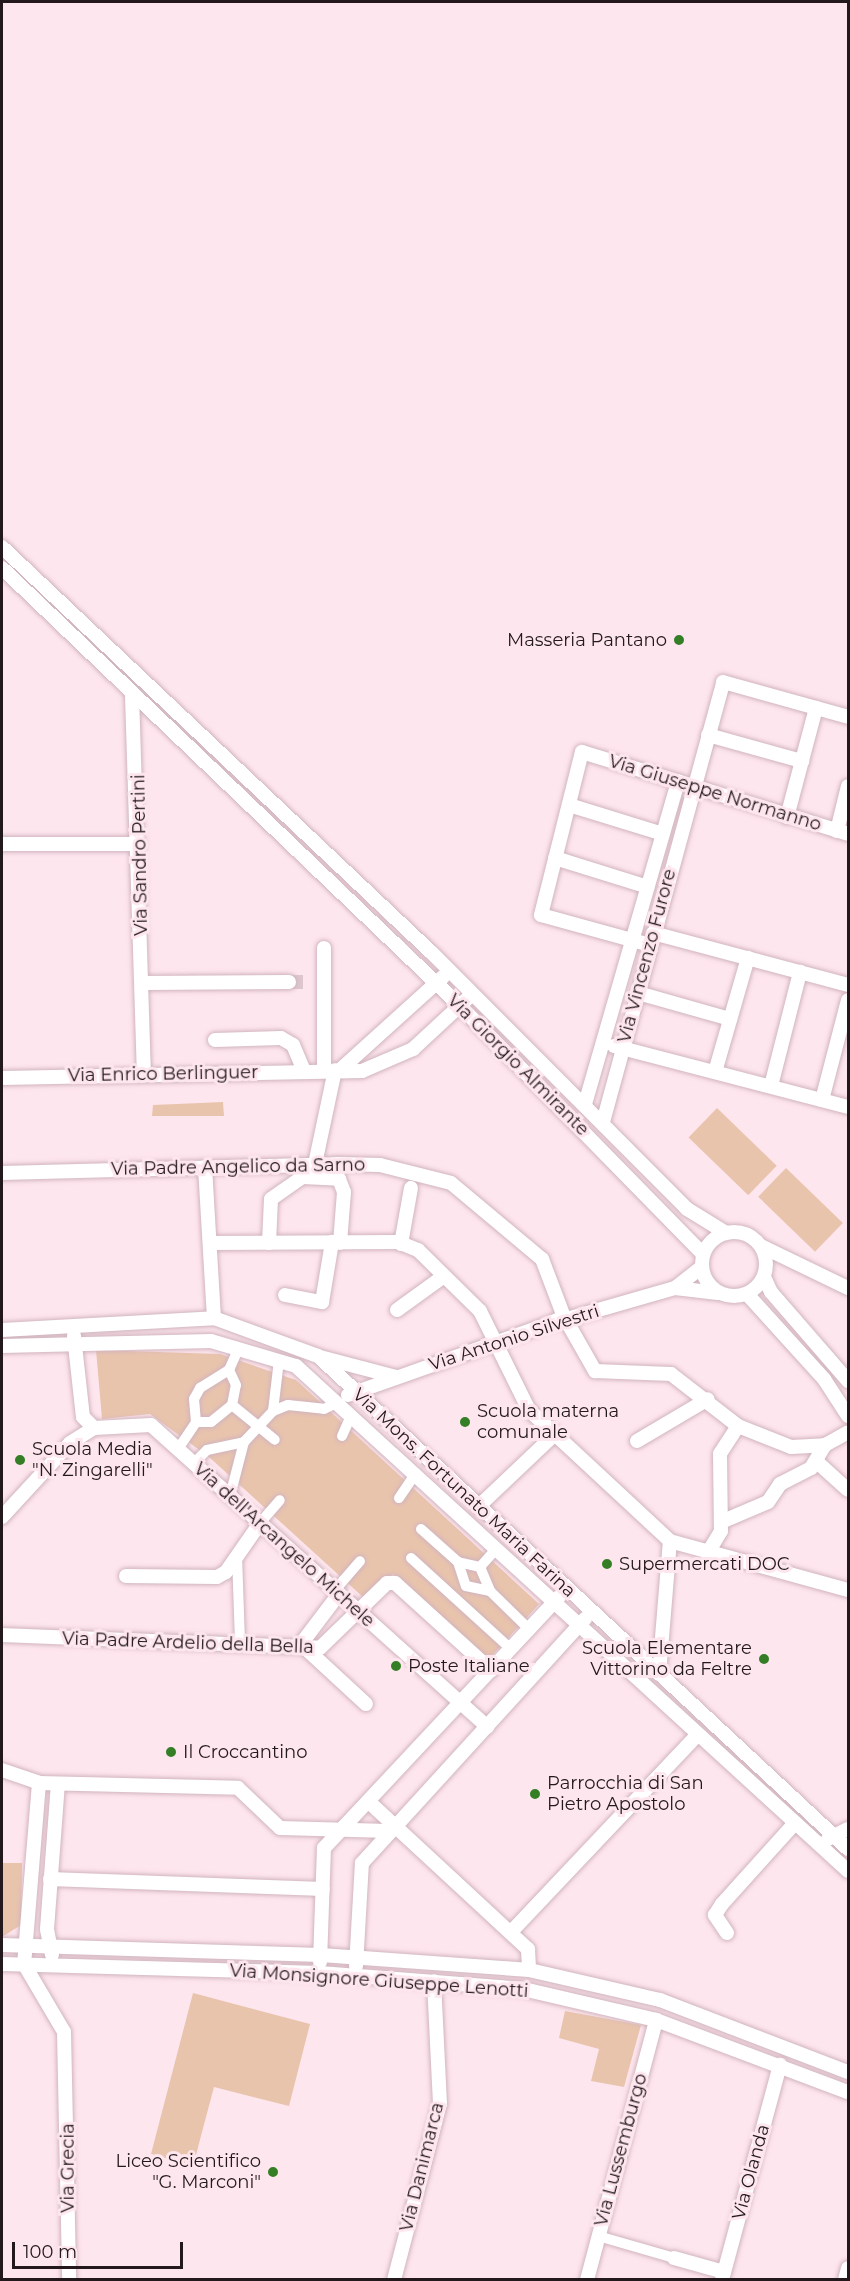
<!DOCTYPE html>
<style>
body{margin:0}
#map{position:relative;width:850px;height:2281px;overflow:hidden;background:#fee6ee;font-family:Montserrat,sans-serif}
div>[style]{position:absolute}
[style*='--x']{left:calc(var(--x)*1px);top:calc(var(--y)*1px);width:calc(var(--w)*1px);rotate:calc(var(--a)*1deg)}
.green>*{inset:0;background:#e9c4ad;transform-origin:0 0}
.minor-tunnel>*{height:14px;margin-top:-7px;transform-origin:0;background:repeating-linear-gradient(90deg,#ddc7ce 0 14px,transparent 0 21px)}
.roads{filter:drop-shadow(0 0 2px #d1b4be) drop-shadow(0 0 2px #d1b4be)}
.pedestrian>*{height:10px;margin:-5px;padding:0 5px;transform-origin:5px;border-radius:5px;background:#fff}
.minor>*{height:14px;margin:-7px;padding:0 7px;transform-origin:7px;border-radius:7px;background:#fff}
.minor>.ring{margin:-7px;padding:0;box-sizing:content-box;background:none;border:14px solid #fff;border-radius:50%}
.dots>*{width:16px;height:16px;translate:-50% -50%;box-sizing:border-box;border:3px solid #fee6ee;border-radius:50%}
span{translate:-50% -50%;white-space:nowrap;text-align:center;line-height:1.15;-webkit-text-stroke:6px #fee6ee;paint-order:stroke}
.poi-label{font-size:18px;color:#23191c}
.right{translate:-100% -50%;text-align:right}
.left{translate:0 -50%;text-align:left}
.street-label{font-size:18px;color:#23191c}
.frame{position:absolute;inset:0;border:3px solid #23191c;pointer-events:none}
.scale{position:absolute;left:12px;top:2242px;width:171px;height:27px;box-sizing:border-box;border:3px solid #23191c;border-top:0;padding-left:8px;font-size:18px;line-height:21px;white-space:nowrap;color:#23191c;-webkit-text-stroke:4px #fee6ee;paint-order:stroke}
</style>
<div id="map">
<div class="green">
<i style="clip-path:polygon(223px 1102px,224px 1116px,152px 1116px,153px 1105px)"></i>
<i style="left:717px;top:1108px;width:83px;height:41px;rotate:44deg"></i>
<i style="left:786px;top:1168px;width:79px;height:40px;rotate:44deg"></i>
<i style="clip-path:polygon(96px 1350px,220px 1354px,296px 1380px,539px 1604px,486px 1662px,393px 1574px,364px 1598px,209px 1457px,150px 1414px,102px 1419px)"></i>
<i style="clip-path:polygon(2px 1863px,22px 1863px,21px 1925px,2px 1937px)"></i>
<i style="clip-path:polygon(193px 1993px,310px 2024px,289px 2106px,214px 2087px,193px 2166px,151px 2154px)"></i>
<i style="clip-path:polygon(565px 2011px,641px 2025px,624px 2087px,591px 2081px,599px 2049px,559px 2038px)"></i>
</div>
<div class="minor-tunnel">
<i style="--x:289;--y:982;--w:21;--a:0"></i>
</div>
<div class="roads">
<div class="pedestrian">
<i style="--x:232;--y:1405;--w:55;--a:39.1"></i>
<i style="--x:273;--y:1411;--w:51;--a:-83.3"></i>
<i style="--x:196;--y:1422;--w:23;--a:-95"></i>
<i style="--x:194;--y:1399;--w:13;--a:-61"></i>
<i style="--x:200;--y:1388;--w:34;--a:-32"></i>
<i style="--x:342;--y:1436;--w:22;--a:-66"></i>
<i style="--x:178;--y:1449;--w:32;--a:-56"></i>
<i style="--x:196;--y:1422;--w:15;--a:0"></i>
<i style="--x:211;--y:1422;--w:27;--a:-39"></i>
<i style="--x:232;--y:1405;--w:20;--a:-79"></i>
<i style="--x:236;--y:1385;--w:17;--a:-115"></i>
<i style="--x:229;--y:1370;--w:24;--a:-66"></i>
<i style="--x:194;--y:1463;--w:18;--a:-45"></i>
<i style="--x:207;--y:1450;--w:38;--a:-12"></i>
<i style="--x:230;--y:1496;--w:56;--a:-75.5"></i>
<i style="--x:244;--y:1442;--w:42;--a:-46.9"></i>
<i style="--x:273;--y:1411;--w:16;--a:-22"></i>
<i style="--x:288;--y:1405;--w:36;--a:6"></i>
<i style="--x:324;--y:1409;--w:14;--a:-25"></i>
<i style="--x:399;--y:1498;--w:29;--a:-56"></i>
<i style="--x:260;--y:1523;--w:30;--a:-49"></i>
<i style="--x:421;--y:1529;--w:50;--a:41.7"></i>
<i style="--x:458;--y:1562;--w:23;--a:13"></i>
<i style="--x:480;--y:1567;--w:26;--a:67"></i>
<i style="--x:237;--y:1556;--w:87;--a:88"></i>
<i style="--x:411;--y:1558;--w:135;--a:42.3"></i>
<i style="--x:458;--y:1562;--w:25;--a:72"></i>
<i style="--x:466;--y:1586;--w:25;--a:12"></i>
<i style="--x:490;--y:1591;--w:54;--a:44.3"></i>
<i style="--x:480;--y:1567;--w:24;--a:-48"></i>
<i style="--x:335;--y:1590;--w:38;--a:-49"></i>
<i style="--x:598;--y:2236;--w:79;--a:16.1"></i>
</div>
<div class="minor">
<i style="--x:2;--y:547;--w:591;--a:43.36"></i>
<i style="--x:432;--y:953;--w:361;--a:45.1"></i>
<i style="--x:687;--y:1209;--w:46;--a:31.6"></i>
<i style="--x:2;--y:568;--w:634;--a:43.72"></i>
<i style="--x:460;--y:1006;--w:347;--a:45.6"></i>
<i style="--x:132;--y:695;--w:378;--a:88.2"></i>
<i style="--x:708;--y:735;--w:98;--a:15.5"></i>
<i style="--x:569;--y:805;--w:98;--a:17.1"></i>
<i style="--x:787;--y:817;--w:113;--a:-75.1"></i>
<i style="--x:837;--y:831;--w:46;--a:-76.3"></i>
<i style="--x:2;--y:844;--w:136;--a:0"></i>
<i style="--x:555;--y:858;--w:97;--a:17.3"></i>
<i style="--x:653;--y:933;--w:202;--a:14.9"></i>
<i style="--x:650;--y:945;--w:113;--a:-164.6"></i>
<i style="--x:541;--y:915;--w:168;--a:-75.9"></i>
<i style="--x:582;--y:752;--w:278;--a:17.1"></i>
<i style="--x:324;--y:948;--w:123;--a:90"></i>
<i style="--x:143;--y:983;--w:146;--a:-0.4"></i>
<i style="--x:638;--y:993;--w:96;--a:15.8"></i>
<i style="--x:215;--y:1040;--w:66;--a:-1.7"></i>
<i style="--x:281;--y:1038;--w:14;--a:30"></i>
<i style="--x:293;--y:1045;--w:28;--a:67"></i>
<i style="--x:614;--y:1046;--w:242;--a:14.6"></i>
<i style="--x:340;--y:1070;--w:139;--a:-42.1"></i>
<i style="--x:715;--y:1072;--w:119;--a:-73.9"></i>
<i style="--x:2;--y:1078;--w:360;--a:-1.1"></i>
<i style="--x:362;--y:1071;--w:56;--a:-23.3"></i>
<i style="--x:413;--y:1049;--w:74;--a:-42.8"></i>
<i style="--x:771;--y:1086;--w:118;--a:-75.7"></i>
<i style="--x:822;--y:1100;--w:103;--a:-75.4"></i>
<i style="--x:585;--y:1104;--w:336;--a:-73.9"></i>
<i style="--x:603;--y:1122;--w:456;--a:-74.7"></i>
<i style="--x:723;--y:682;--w:130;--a:15.6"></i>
<i style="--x:315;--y:1164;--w:96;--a:-78"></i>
<i style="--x:205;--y:1167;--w:151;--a:86.6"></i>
<i style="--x:2;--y:1173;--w:335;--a:-1.5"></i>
<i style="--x:337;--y:1164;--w:43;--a:1.3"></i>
<i style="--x:380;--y:1165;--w:73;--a:14.2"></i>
<i style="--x:451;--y:1183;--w:119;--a:39.9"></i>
<i style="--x:542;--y:1259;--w:62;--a:69.2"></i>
<i style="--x:564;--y:1317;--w:20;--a:156"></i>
<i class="ring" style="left:702px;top:1232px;width:50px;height:50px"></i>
<i style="--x:211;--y:1243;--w:187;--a:-0.3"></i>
<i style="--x:398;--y:1242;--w:22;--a:22"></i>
<i style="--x:418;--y:1250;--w:87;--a:44.5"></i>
<i style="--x:480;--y:1311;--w:110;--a:63.7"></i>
<i style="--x:529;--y:1410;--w:192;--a:42.9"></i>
<i style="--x:670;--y:1541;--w:185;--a:15.4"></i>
<i style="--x:269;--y:1243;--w:44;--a:-87.4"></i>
<i style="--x:271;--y:1199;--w:39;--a:-35"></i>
<i style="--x:303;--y:1177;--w:36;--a:3"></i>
<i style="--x:339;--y:1179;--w:14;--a:69"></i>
<i style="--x:344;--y:1192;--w:51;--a:94.5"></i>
<i style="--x:401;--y:1244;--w:57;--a:-79.9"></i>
<i style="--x:761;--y:1246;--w:97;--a:25.8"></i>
<i style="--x:764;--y:1277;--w:17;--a:65"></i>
<i style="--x:771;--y:1292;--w:118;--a:49.1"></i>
<i style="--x:675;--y:1288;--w:34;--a:-38"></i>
<i style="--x:747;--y:1294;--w:115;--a:47.8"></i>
<i style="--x:824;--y:1379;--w:44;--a:57"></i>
<i style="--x:285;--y:1295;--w:38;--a:11"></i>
<i style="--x:322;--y:1302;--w:61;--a:-80.5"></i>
<i style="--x:397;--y:1310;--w:58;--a:-35.9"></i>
<i style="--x:566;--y:1320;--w:59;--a:60.4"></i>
<i style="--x:595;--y:1371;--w:76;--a:2.3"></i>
<i style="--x:671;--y:1374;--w:85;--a:37.8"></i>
<i style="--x:738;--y:1426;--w:33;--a:123"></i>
<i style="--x:720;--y:1454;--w:77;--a:89.3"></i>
<i style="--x:721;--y:1531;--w:23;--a:121"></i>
<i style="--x:2;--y:1330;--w:212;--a:-3.2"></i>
<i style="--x:214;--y:1318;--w:111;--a:20.1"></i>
<i style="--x:318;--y:1356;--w:724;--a:42.93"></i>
<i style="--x:74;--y:1336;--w:81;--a:83.7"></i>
<i style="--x:83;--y:1417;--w:16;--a:45"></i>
<i style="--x:2;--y:1346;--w:209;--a:-1.4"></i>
<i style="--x:211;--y:1341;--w:89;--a:16.4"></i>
<i style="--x:296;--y:1366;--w:748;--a:42.45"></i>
<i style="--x:320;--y:1357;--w:79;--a:14.7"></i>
<i style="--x:348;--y:1395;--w:210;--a:-19.5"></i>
<i style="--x:546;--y:1325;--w:134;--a:-16"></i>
<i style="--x:675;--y:1288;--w:43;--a:6.6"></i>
<i style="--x:738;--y:1426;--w:57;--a:21.6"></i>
<i style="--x:791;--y:1447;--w:34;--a:-3"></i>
<i style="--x:825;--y:1445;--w:26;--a:-29"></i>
<i style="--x:94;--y:1428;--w:57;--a:-3"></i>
<i style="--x:151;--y:1425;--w:452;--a:41.9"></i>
<i style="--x:637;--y:1441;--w:82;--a:-30.6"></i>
<i style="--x:816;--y:1461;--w:43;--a:42.2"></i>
<i style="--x:478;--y:1507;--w:106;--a:-43.5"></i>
<i style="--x:2;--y:1517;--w:100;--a:-47.4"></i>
<i style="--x:70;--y:1443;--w:28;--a:-32"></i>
<i style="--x:721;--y:1522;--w:51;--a:-23.1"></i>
<i style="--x:768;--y:1502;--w:22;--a:-56"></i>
<i style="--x:780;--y:1484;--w:35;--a:-27"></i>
<i style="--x:811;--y:1468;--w:27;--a:-59"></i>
<i style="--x:126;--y:1576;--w:91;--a:0.6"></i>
<i style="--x:217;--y:1577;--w:10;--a:-29"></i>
<i style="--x:226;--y:1572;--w:60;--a:-55.2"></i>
<i style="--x:2;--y:1635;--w:318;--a:2.3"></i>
<i style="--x:320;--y:1648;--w:93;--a:-44.1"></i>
<i style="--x:387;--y:1583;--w:8;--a:0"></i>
<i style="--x:395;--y:1583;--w:130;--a:42.2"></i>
<i style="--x:301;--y:1644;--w:63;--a:-52.8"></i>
<i style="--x:302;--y:1645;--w:87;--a:42.7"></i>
<i style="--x:659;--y:1674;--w:133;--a:-85.3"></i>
<i style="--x:2;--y:1770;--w:39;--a:19"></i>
<i style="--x:39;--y:1783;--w:199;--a:1.4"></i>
<i style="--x:238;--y:1788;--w:58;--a:43.6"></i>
<i style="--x:280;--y:1828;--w:109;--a:1.6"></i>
<i style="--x:39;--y:1783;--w:182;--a:94.7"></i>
<i style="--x:24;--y:1964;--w:79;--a:59.5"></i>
<i style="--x:64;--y:2032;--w:248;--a:88.8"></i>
<i style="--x:369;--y:1802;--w:217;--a:42.8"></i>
<i style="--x:528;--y:1949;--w:21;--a:87"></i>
<i style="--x:828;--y:1839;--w:22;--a:-27"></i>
<i style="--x:50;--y:1879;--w:273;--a:2.1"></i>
<i style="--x:511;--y:1932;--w:272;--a:-46.6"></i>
<i style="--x:727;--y:1933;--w:22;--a:-124"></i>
<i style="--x:715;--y:1915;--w:13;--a:-58"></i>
<i style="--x:722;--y:1904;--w:109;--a:-48"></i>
<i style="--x:2;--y:1945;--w:319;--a:1.8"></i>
<i style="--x:321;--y:1955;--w:209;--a:4.1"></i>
<i style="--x:529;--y:1970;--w:134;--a:12.9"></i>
<i style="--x:660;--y:2000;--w:201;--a:21"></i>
<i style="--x:52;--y:1955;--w:26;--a:-101"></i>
<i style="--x:47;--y:1929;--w:145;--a:-85.7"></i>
<i style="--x:320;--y:1962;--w:114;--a:-88"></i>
<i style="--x:324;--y:1848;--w:344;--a:-46.9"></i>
<i style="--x:2;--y:1964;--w:318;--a:1.6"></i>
<i style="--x:320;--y:1973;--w:204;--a:4.5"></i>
<i style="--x:523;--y:1989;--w:137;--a:13.1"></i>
<i style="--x:656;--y:2020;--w:205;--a:20.6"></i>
<i style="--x:356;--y:1966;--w:103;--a:-86.7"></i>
<i style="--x:362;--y:1863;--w:331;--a:-47.6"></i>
<i style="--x:674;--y:2258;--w:52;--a:15.6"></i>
<i style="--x:394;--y:2280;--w:182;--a:-75.4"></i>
<i style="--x:440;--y:2104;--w:123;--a:-92.8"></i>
<i style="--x:587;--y:2280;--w:269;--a:-75.1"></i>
<i style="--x:722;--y:2280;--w:223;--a:-74.9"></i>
<i style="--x:845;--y:2280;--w:12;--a:-76"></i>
</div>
</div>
<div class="dots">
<i style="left:679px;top:640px;background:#347e25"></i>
<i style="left:465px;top:1422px;background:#347e25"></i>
<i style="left:20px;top:1460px;background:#347e25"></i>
<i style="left:607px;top:1564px;background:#347e25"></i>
<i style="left:764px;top:1659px;background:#347e25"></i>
<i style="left:396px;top:1666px;background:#347e25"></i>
<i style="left:171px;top:1752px;background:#347e25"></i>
<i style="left:535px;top:1794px;background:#347e25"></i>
<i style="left:273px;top:2172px;background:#347e25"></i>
</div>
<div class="poi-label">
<span class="right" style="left:667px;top:640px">Masseria Pantano</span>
<span class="left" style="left:477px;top:1422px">Scuola materna<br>comunale</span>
<span class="left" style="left:32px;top:1460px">Scuola Media<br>"N. Zingarelli"</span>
<span class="left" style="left:619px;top:1564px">Supermercati DOC</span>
<span class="right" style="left:752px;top:1659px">Scuola Elementare<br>Vittorino da Feltre</span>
<span class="left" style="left:408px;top:1666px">Poste Italiane</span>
<span class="left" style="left:183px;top:1752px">Il Croccantino</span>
<span class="left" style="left:547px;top:1794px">Parrocchia di San<br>Pietro Apostolo</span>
<span class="right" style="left:261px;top:2172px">Liceo Scientifico<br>"G. Marconi"</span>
</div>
<div class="street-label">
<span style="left:715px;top:793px;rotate:17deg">Via Giuseppe Normanno</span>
<span style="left:140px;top:855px;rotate:-91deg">Via Sandro Pertini</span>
<span style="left:647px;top:956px;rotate:-75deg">Via Vincenzo Furore</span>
<span style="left:518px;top:1065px;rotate:45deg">Via Giorgio Almirante</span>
<span style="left:163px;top:1074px;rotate:-1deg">Via Enrico Berlinguer</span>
<span style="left:238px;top:1167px;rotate:-1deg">Via Padre Angelico da Sarno</span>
<span style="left:514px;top:1338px;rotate:-18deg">Via Antonio Silvestri</span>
<span style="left:464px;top:1493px;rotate:43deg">Via Mons. Fortunato Maria Farina</span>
<span style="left:284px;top:1545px;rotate:42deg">Via dell'Arcangelo Michele</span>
<span style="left:188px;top:1643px;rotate:2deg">Via Padre Ardelio della Bella</span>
<span style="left:379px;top:1981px;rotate:4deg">Via Monsignore Giuseppe Lenotti</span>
<span style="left:621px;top:2150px;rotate:-75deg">Via Lussemburgo</span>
<span style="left:422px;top:2167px;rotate:-76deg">Via Danimarca</span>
<span style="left:68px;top:2168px;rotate:-90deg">Via Grecia</span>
<span style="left:751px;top:2172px;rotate:-75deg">Via Olanda</span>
</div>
<div class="frame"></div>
<div class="scale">100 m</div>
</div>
